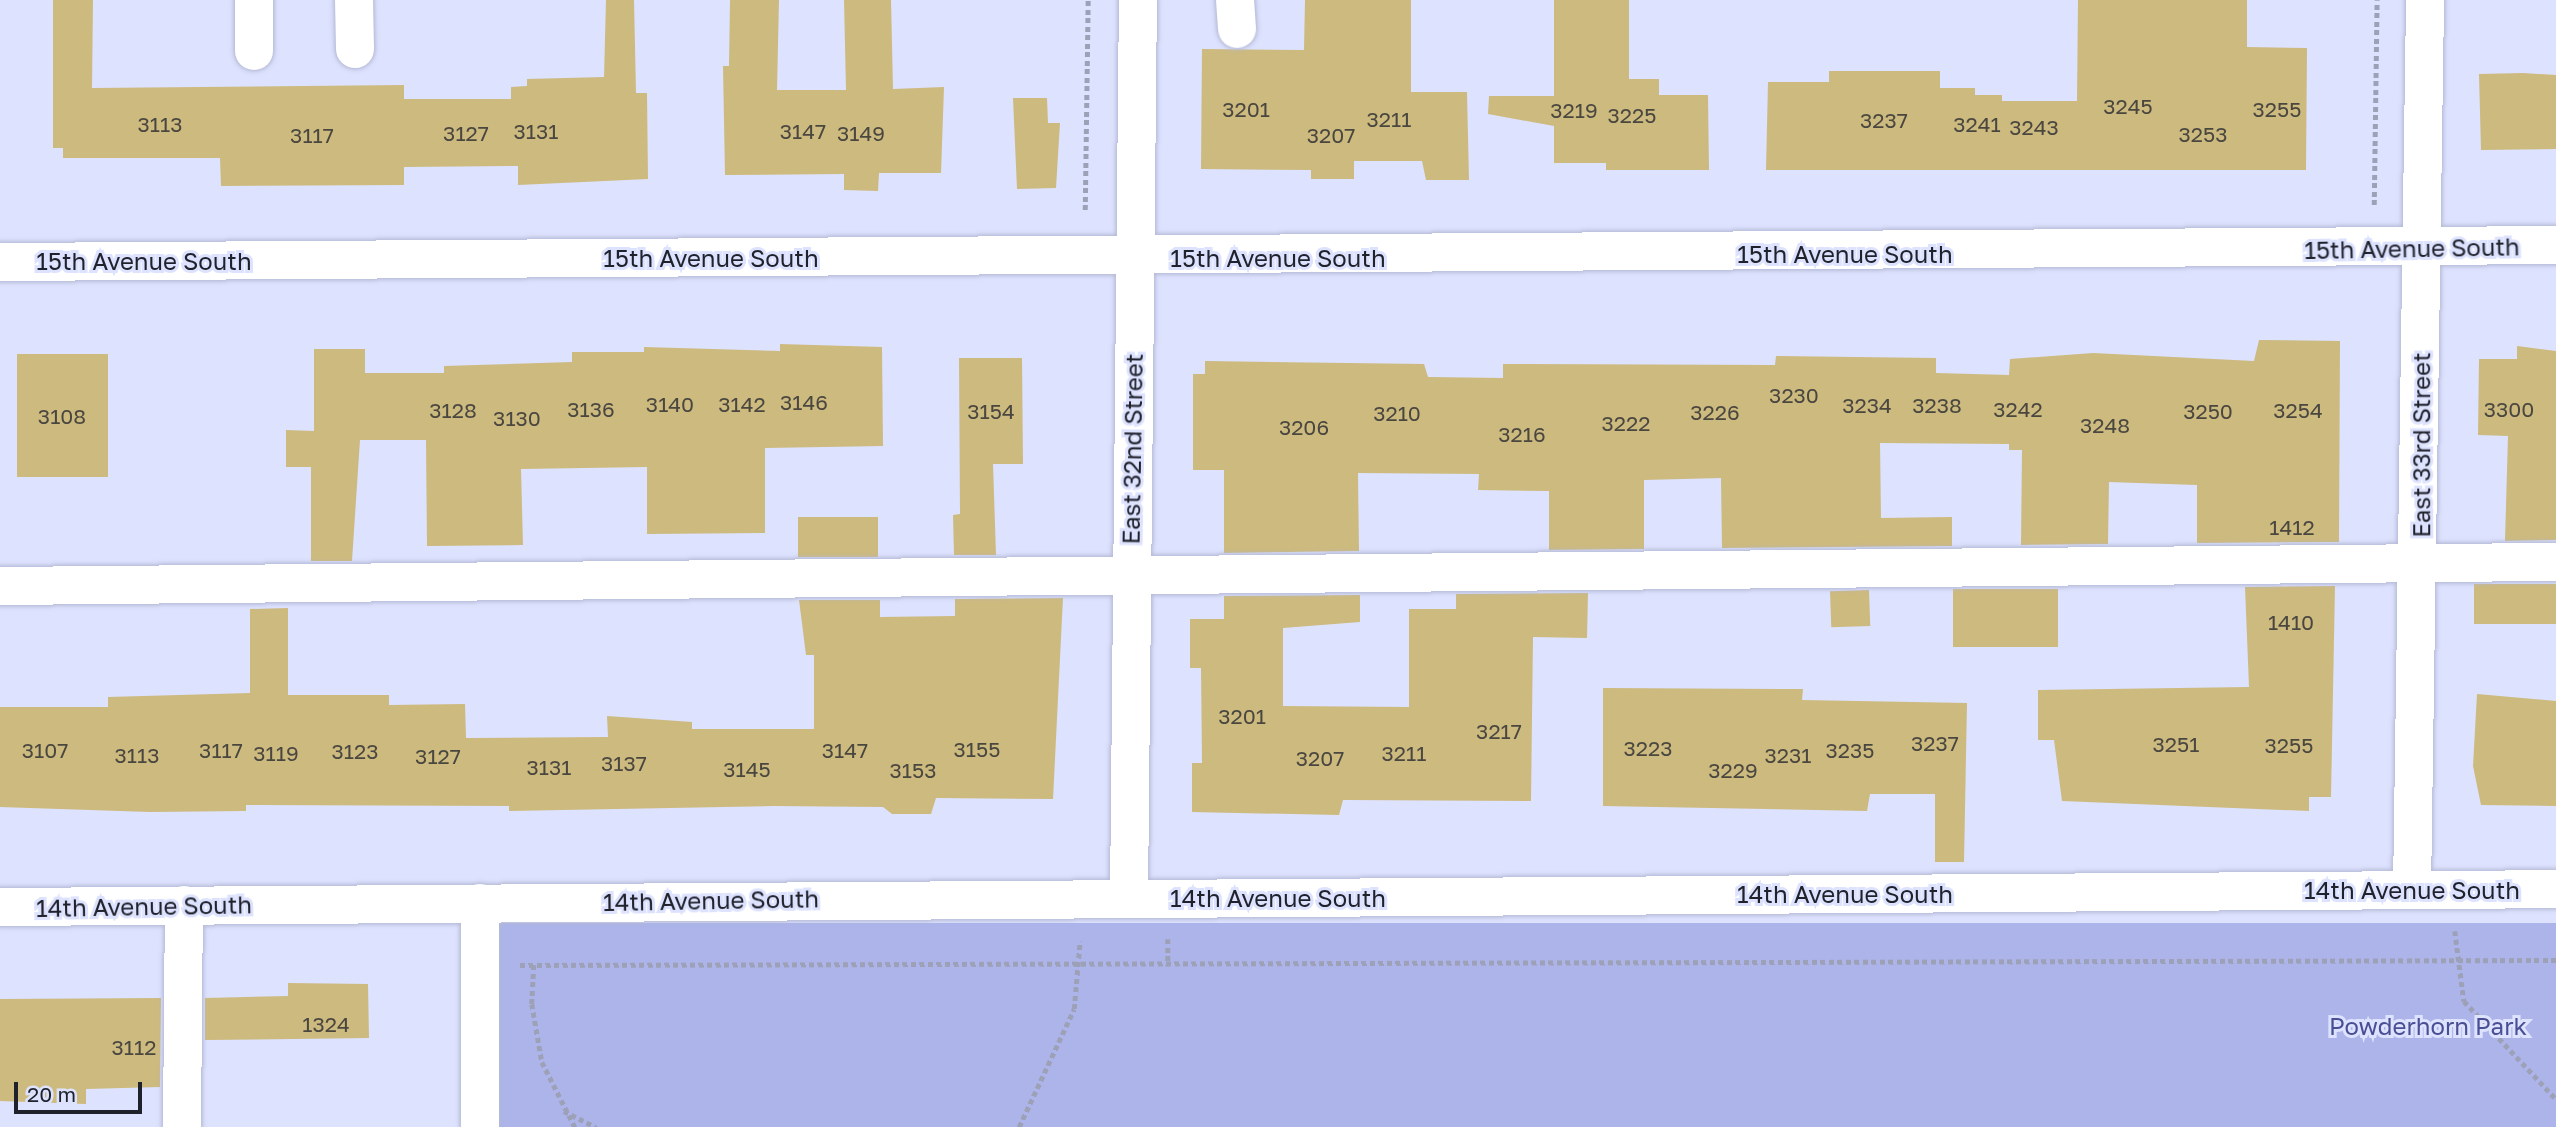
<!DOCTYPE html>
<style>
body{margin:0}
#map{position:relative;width:2556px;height:1127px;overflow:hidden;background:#dde2fe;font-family:"Golos Text",sans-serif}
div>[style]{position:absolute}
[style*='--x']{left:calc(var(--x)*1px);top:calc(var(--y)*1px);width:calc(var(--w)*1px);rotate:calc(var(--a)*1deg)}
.green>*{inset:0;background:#acb4ea;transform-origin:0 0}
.building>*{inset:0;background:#cdba7e;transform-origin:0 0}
.path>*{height:4.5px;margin-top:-2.25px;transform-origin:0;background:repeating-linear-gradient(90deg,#9da1b7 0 5px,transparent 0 8.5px)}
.roads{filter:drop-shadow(0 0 2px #b4b9d5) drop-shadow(0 0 2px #b4b9d5)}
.minor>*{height:38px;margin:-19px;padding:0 19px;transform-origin:19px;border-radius:19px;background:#fff}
span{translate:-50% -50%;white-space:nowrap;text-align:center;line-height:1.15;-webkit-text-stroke:6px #dde2fe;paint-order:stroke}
.number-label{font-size:21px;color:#4a4740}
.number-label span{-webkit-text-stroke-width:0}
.street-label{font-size:24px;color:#1f212b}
.park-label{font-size:24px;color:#494f94}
.scale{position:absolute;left:14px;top:1082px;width:128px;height:32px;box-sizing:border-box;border:4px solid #1f212b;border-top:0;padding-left:9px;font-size:21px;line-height:24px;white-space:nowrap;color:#1f212b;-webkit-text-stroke:5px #dde2fe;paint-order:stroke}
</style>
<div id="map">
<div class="green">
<i style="left:2556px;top:923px;width:204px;height:2057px;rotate:90deg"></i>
</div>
<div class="building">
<i style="clip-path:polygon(53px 0,93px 0,92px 88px,404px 85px,404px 99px,511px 99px,511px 87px,527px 86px,527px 79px,604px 77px,606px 0,634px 0,636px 93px,647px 93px,648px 179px,518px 185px,518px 166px,404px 167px,404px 185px,221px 186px,220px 158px,63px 158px,63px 148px,53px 148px)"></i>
<i style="clip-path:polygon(730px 0,779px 0,777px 90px,846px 90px,844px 0,891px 0,893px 89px,944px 87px,941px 173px,879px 173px,878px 191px,844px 190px,844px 174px,725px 175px,723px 66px,729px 66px)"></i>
<i style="clip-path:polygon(1305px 0,1411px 0,1411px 92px,1467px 92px,1469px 180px,1426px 180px,1422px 161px,1354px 161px,1354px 179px,1311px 179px,1311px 170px,1201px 169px,1202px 49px,1304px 50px)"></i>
<i style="clip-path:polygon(1554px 0,1629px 0,1629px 79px,1659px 79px,1659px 95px,1708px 95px,1709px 170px,1606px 170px,1606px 163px,1554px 163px,1554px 126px,1488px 114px,1489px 96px,1554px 96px)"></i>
<i style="clip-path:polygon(2078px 0,2247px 0,2247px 47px,2307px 48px,2306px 170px,1766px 170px,1768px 82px,1829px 82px,1829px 71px,1940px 71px,1940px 88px,1975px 88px,1975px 95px,2002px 95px,2002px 101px,2077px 101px)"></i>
<i style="clip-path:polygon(2523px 73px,2556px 75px,2556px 149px,2481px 150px,2479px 74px)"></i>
<i style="clip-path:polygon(1013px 98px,1047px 98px,1048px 123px,1060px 123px,1056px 188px,1017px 189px)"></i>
<i style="clip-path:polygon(2259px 340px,2340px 341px,2339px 542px,2197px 543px,2197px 485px,2109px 482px,2108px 544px,2021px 545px,2022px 450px,2009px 450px,2009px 444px,1880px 443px,1881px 518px,1952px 517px,1952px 546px,1722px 548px,1721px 478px,1644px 480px,1644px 549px,1549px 550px,1549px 491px,1478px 490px,1479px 474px,1358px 473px,1359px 551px,1224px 553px,1224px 470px,1193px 470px,1193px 374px,1205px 374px,1205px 361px,1424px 364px,1428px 377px,1503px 378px,1503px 364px,1775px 365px,1776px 356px,1854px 357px,1936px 358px,1936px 373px,2009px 375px,2010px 359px,2093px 353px,2254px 361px)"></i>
<i style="clip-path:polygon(780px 344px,882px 347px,883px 446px,765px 448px,765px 533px,647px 534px,647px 467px,521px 469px,523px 545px,427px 546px,426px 440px,360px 440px,352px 561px,311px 561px,311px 467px,286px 467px,286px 430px,314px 431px,314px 349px,365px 349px,365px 373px,444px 373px,444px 366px,572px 362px,572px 352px,644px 352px,644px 347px,780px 351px)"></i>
<i style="clip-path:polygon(2517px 346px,2556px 351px,2556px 540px,2505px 541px,2508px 436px,2478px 435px,2479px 359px,2517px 359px)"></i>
<i style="left:17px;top:354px;width:91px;height:123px"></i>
<i style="clip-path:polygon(959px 358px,1022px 358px,1023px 464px,993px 464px,996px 555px,954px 555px,953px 515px,960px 514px)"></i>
<i style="left:798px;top:517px;width:80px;height:40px"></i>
<i style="left:2556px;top:584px;width:40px;height:82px;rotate:90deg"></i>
<i style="clip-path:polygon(2335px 586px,2331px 797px,2309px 797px,2309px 811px,2062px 801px,2054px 740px,2038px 740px,2038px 690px,2249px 687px,2245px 587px)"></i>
<i style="left:2058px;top:589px;width:58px;height:105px;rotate:90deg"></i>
<i style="left:1869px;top:590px;width:36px;height:39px;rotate:88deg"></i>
<i style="clip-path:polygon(1588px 593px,1587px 638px,1533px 637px,1531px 801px,1343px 800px,1339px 815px,1192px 812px,1192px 763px,1202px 763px,1201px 668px,1190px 668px,1190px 619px,1224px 619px,1224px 596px,1360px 595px,1360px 622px,1283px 628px,1283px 706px,1409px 707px,1409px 609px,1456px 609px,1456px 594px)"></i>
<i style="clip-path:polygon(1063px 598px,1053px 799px,936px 798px,931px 814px,892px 814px,883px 807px,773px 806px,509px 811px,509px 806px,246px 805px,246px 811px,150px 812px,0 807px,0 707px,108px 707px,108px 697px,250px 693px,250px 609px,288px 608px,288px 695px,389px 695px,389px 705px,465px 704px,466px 738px,608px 737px,607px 716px,692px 722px,692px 729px,814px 729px,814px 655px,806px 655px,799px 600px,880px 600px,880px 617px,955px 616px,955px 599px)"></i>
<i style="clip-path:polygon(1603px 688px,1803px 689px,1802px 700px,1967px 703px,1964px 862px,1935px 862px,1935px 794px,1870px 794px,1867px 811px,1603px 806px)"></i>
<i style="clip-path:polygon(2477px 694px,2556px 701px,2556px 806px,2481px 805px,2473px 766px)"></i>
<i style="clip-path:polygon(288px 983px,368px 984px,369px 1038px,205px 1040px,205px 998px,288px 996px)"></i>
<i style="clip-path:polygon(161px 998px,160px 1087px,86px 1089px,86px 1104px,0 1101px,0 999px)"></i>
</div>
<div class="path">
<i style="--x:2374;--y:205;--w:205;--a:-89.2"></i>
<i style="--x:1085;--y:210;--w:210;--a:-89.2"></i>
<i style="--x:2455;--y:931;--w:71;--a:82.7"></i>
<i style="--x:2464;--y:1001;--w:134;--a:46.8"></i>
<i style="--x:1168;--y:939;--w:27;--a:90"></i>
<i style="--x:520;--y:965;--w:2036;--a:-0.14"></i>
<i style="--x:534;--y:965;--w:39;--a:93"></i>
<i style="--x:532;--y:1004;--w:59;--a:80.2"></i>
<i style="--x:542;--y:1062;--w:73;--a:63.1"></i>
<i style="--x:564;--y:1111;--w:36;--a:27"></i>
<i style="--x:1019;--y:1127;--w:130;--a:-65"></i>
<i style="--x:1074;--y:1009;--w:68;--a:-85"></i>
</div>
<div class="roads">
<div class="minor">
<i style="--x:254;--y:0;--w:51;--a:90"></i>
<i style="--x:354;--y:0;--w:49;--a:88.8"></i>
<i style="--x:1235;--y:0;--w:29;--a:86"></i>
<i style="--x:0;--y:262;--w:2556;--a:-0.38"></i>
<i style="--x:0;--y:586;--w:2556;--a:-0.54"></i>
<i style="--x:2412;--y:890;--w:890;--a:-89.16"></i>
<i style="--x:1129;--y:898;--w:898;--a:-89.43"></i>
<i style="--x:480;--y:903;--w:224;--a:90"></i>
<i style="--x:0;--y:907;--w:2556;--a:-0.4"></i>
<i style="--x:182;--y:1127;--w:222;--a:-89.5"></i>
</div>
</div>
<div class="number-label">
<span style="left:2128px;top:106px">3245</span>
<span style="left:1246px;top:109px">3201</span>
<span style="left:2277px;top:109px">3255</span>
<span style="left:1574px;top:110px">3219</span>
<span style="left:1632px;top:115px">3225</span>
<span style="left:1389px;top:119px">3211</span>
<span style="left:1884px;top:120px">3237</span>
<span style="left:160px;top:124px">3113</span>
<span style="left:1977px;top:124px">3241</span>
<span style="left:2034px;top:127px">3243</span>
<span style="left:536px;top:131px">3131</span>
<span style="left:803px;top:131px">3147</span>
<span style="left:466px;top:133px">3127</span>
<span style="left:861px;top:133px">3149</span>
<span style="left:2203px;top:134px">3253</span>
<span style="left:312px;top:135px">3117</span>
<span style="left:1331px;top:135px">3207</span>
<span style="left:1794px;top:395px">3230</span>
<span style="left:804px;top:402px">3146</span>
<span style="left:670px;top:404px">3140</span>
<span style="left:742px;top:404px">3142</span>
<span style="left:1867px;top:405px">3234</span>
<span style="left:1937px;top:405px">3238</span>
<span style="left:591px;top:409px">3136</span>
<span style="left:2018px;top:409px">3242</span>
<span style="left:2509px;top:409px">3300</span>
<span style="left:453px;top:410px">3128</span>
<span style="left:2298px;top:410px">3254</span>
<span style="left:991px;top:411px">3154</span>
<span style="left:2208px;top:411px">3250</span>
<span style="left:1715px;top:412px">3226</span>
<span style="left:1397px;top:413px">3210</span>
<span style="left:62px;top:416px">3108</span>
<span style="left:517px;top:418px">3130</span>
<span style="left:1626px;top:423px">3222</span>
<span style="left:2105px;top:425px">3248</span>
<span style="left:1304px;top:427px">3206</span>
<span style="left:1522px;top:434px">3216</span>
<span style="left:2292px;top:527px">1412</span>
<span style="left:2291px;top:622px">1410</span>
<span style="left:1242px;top:716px">3201</span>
<span style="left:1499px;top:731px">3217</span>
<span style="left:1935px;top:743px">3237</span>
<span style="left:2176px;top:744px">3251</span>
<span style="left:2289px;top:745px">3255</span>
<span style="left:1648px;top:748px">3223</span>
<span style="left:977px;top:749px">3155</span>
<span style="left:45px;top:750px">3107</span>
<span style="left:221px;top:750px">3117</span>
<span style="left:845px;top:750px">3147</span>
<span style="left:1850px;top:750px">3235</span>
<span style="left:355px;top:751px">3123</span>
<span style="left:276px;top:753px">3119</span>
<span style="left:1404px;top:753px">3211</span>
<span style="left:137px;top:755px">3113</span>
<span style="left:1788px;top:755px">3231</span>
<span style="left:438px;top:756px">3127</span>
<span style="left:1320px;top:758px">3207</span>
<span style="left:624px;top:763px">3137</span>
<span style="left:549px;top:767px">3131</span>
<span style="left:747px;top:769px">3145</span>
<span style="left:913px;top:770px">3153</span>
<span style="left:1733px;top:770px">3229</span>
<span style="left:326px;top:1024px">1324</span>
<span style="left:134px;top:1047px">3112</span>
</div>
<div class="street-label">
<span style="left:2412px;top:248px;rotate:-1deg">15th Avenue South</span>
<span style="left:1845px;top:254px">15th Avenue South</span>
<span style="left:711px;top:258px">15th Avenue South</span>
<span style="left:1278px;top:258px">15th Avenue South</span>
<span style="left:144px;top:261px">15th Avenue South</span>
<span style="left:2421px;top:445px;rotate:-90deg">East 33rd Street</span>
<span style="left:1132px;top:449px;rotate:-89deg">East 32nd Street</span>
<span style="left:2412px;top:890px">14th Avenue South</span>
<span style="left:1845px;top:894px">14th Avenue South</span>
<span style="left:1278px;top:898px">14th Avenue South</span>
<span style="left:711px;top:900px;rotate:-1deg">14th Avenue South</span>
<span style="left:144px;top:906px;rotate:-1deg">14th Avenue South</span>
</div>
<div class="park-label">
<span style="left:2428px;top:1026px">Powderhorn Park</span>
</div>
<div class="scale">20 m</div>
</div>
